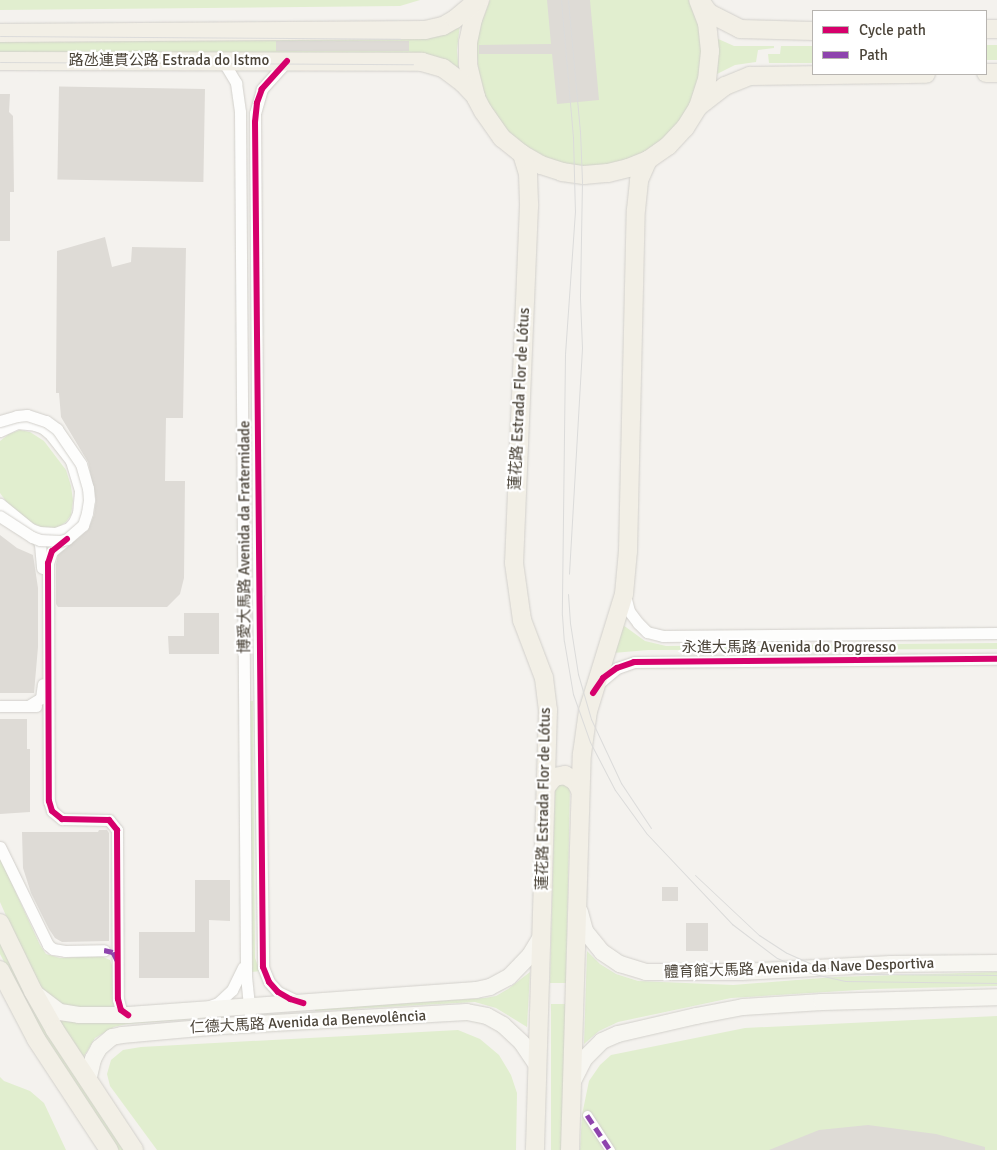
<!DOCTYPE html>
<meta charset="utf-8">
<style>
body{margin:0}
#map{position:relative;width:997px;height:1150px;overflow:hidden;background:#f4f2ee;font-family:Signika,"Noto Sans SC",sans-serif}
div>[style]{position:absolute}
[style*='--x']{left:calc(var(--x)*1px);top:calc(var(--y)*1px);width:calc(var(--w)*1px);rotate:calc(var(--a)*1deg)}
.green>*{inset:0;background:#e1eecf;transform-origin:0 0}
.building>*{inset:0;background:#dedbd6;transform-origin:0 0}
.roads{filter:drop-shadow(0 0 1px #d2d0cb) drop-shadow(0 0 1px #d2d0cb)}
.pedestrian>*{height:9px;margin:-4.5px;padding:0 4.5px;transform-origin:4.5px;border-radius:4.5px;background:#fdfdfc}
.minor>*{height:11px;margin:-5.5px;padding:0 5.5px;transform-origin:5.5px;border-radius:5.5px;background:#fdfdfc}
.secondary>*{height:16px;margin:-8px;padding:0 8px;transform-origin:8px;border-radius:8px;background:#f7f6f1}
.primary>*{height:18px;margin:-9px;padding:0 9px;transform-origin:9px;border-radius:9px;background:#f2efe6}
.tram>*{height:1px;margin:-0.5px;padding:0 0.5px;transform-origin:0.5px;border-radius:0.5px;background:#dbdbda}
.bridges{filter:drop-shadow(0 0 1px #d2d0cb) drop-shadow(0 0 1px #d2d0cb)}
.minor-bridge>*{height:11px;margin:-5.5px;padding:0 5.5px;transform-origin:5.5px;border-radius:5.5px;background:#fdfdfc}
.quiet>*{height:5px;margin-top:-2.5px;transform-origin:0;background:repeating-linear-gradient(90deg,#8e44ad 0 10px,transparent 0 15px)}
.cycleway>*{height:6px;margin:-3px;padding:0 3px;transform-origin:3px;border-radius:3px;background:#d6006c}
span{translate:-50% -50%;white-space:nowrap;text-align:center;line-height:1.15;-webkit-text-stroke:4.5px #fff;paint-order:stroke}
.street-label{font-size:15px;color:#4b4439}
.legend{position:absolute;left:812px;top:10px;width:175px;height:65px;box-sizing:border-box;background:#fff;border:1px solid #b7b4b0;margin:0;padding:6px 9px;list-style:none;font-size:15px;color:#4b4439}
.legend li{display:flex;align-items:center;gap:10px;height:25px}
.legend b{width:25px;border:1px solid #b7b4b0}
</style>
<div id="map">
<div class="green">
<i style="clip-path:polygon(0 0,420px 0,400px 6px,0 10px)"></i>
<i style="clip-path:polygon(490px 0,689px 0,700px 30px,702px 67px,692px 102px,671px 133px,642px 155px,607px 166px,570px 166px,535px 154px,506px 131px,486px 100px,480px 83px,476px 47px,479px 29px)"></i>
<i style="clip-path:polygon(460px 24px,457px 50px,459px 74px,450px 68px,0 55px,0 38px)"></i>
<i style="clip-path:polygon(716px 38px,734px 46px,774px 46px,774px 48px,758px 50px,756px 62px,735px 65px,717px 74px,718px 57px)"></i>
<i style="left:986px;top:45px;width:11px;height:15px"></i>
<i style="clip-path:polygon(781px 46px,813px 46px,813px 63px,769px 63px,768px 54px,780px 54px)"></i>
<i style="clip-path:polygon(20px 430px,30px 432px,44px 441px,66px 470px,71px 486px,73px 501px,71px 515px,66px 522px,57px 528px,43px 528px,28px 521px,13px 511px,0 493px,0 441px,9px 434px)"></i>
<i style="clip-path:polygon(623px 625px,645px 641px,666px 646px,997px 643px,997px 649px,648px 650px,613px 653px)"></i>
<i style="clip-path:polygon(250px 701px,253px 701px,255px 958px,260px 971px,252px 972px)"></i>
<i style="clip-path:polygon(560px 781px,570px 786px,566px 983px,550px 983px,555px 786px)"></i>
<i style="clip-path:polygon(0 858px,40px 945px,46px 954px,60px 958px,101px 956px,110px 960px,112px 965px,114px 1011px,69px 1010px,37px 986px,0 902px)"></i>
<i style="clip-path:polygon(0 937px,127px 1150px,119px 1150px,113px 1142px,43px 1035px,0 954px)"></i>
<i style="clip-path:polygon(587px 951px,600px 964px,616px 974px,638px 981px,733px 985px,835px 977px,997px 972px,997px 986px,874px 989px,731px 998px,618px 1022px,599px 1031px,584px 1044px)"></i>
<i style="clip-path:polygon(530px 972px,527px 1027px,496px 1008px,475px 1002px,315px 1011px,315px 1009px,485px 998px,496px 996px,508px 989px)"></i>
<i style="left:551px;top:1004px;width:14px;height:146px"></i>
<i style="clip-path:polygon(217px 1013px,217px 1017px,127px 1024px,114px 1027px,95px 1038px,81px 1061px,54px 1016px)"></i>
<i style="clip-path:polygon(997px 1016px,997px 1150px,580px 1150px,582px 1115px,589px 1081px,600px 1065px,611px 1055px,745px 1028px)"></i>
<i style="clip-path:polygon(458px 1030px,480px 1039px,499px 1055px,511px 1075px,517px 1093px,516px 1150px,157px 1150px,110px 1086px,107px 1074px,111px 1060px,123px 1050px,141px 1047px)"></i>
<i style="clip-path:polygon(0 1077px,4px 1081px,30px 1091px,44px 1103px,66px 1150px,0 1150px)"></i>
</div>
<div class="building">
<i style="clip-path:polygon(547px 0,590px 0,599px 100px,557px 104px,552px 54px,479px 54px,479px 45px,551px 44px)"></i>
<i style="left:409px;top:41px;width:10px;height:133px;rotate:90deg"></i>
<i style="left:205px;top:89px;width:93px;height:146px;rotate:91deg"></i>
<i style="clip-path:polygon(0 94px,10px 94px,9px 112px,13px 116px,14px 192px,10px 192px,10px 241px,0 241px)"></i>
<i style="clip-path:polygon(105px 237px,112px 267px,131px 262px,132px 247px,186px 248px,183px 418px,166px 418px,165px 481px,185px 481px,184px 578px,180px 594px,167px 607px,58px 607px,56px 604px,56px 564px,58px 555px,88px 530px,94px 515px,96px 500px,88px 462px,61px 417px,59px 393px,56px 393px,57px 251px)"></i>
<i style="clip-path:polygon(0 535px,17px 548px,33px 555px,38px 588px,38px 647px,34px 693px,0 693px)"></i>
<i style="clip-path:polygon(184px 613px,219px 613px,219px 654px,169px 654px,168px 636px,184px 636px)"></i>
<i style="clip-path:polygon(0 719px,27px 719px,27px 749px,30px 749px,30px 812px,0 814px)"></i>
<i style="clip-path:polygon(99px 830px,107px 830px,109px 833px,109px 941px,62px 942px,55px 938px,49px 929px,31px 893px,23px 868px,22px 832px,98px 832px)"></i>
<i style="clip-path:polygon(195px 880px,230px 880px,230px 921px,209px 920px,209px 978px,139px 978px,139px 932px,195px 932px)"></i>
<i style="left:662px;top:887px;width:16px;height:14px"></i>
<i style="left:686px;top:923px;width:22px;height:28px"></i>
<i style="clip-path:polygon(868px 1125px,936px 1134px,985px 1147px,985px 1150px,769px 1150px,819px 1130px)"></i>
</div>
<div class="roads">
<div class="pedestrian">
<i style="--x:587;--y:1115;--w:42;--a:56.7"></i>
</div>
<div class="minor">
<i style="--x:223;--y:61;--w:26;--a:59"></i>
<i style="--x:236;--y:83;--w:29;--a:82"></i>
<i style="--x:240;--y:112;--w:864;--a:89.6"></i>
<i style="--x:246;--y:976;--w:49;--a:84.2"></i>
<i style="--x:287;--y:61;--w:38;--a:132"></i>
<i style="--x:262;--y:89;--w:25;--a:106"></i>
<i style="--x:255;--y:113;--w:481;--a:89.6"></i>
<i style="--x:258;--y:594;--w:373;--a:89.2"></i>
<i style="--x:263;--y:967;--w:16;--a:68"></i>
<i style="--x:269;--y:982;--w:13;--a:48"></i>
<i style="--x:278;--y:992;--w:21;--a:25"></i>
<i style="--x:0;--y:431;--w:19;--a:-25"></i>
<i style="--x:17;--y:423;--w:18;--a:6"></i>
<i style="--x:35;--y:425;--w:9;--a:21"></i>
<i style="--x:43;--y:428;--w:11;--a:41"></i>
<i style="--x:51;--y:435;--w:33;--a:52"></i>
<i style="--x:71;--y:461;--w:31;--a:73"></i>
<i style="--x:80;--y:491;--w:22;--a:95"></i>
<i style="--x:78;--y:513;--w:10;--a:114"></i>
<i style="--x:74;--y:522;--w:8;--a:130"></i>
<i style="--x:69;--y:528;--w:15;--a:160"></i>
<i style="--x:55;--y:533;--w:16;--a:-176"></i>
<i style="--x:39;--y:532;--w:9;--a:-159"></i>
<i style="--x:31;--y:529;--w:40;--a:-141"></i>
<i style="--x:34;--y:534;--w:12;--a:59"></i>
<i style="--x:40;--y:544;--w:24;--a:85"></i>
<i style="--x:67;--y:539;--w:19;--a:141"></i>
<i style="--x:52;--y:551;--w:13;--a:108"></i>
<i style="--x:48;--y:563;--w:238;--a:89.8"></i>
<i style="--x:49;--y:801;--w:10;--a:73"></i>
<i style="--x:52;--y:811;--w:13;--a:39"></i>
<i style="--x:62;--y:819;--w:47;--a:1.2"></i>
<i style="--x:109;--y:820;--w:13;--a:51"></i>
<i style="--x:117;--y:830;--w:169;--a:89.7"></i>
<i style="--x:118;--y:999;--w:11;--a:75"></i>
<i style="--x:121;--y:1010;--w:9;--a:36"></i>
<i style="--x:625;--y:595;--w:16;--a:76"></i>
<i style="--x:629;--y:611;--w:15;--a:53"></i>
<i style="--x:638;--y:623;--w:13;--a:45"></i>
<i style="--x:647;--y:632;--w:16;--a:14"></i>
<i style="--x:663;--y:636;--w:334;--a:-0.5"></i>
<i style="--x:599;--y:683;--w:23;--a:-40"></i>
<i style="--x:617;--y:668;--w:18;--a:-19"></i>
<i style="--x:634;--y:662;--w:363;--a:-0.5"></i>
<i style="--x:30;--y:705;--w:13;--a:-32"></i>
<i style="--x:41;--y:698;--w:14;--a:-82"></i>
<i style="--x:0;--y:706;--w:36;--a:0"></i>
<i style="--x:0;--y:847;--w:109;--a:63.9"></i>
<i style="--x:48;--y:945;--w:6;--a:39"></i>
<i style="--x:53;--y:949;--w:12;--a:9"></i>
<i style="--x:65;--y:951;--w:39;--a:-1"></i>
<i style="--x:207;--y:1007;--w:12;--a:-20"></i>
<i style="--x:218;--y:1003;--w:19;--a:-43"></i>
<i style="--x:232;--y:990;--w:25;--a:-64"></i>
</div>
<div class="secondary">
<i style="--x:580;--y:912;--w:20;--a:75"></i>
<i style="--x:585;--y:931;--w:27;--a:51"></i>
<i style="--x:602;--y:952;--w:22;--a:34"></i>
<i style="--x:620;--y:964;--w:27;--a:17"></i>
<i style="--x:646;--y:972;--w:95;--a:0"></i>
<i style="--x:741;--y:972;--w:150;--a:-3.1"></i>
<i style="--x:891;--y:964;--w:106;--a:-0.5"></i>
<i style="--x:36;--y:994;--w:30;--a:37"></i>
<i style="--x:60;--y:1012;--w:19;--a:9"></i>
<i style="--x:79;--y:1015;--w:49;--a:0"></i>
<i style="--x:128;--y:1015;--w:349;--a:-4.1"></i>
<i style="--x:476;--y:990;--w:14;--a:-12"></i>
<i style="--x:490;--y:987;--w:21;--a:-28"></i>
<i style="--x:509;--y:977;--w:30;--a:-46"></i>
<i style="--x:530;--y:955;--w:21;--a:-59"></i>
<i style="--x:88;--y:1081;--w:23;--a:-77"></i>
<i style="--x:93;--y:1059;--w:13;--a:-61"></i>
<i style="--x:99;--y:1048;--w:17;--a:-40"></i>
<i style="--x:112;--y:1037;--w:10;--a:-11"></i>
<i style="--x:122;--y:1035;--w:100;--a:-5.1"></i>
<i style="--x:222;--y:1026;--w:245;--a:-3.3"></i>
<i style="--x:467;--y:1012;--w:20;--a:11"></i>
<i style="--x:487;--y:1016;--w:18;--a:29"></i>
<i style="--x:503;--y:1025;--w:26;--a:43"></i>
<i style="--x:522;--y:1043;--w:25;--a:56"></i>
<i style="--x:572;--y:1083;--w:27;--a:-63"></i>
<i style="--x:584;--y:1059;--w:25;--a:-45"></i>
<i style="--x:602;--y:1041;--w:17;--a:-24"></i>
<i style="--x:618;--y:1034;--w:80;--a:-13"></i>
<i style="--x:696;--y:1016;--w:48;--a:-10.8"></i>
<i style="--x:743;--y:1007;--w:79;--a:-3.6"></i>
<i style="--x:822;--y:1002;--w:175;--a:-1.6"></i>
</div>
<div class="primary">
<i style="--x:480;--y:0;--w:20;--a:110"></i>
<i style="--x:473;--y:19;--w:24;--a:102"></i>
<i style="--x:468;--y:42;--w:23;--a:90"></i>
<i style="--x:468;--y:65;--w:34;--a:76"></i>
<i style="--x:476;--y:98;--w:15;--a:62"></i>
<i style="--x:483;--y:111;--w:33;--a:55"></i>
<i style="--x:502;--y:138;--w:26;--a:39"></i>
<i style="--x:522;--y:154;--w:22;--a:30"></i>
<i style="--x:541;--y:165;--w:22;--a:18"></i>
<i style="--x:562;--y:172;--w:22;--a:8"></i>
<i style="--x:584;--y:175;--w:24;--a:-5"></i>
<i style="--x:608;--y:173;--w:21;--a:-14"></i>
<i style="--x:628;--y:168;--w:22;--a:-22"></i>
<i style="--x:648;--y:160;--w:24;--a:-35"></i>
<i style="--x:668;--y:146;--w:25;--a:-47"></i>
<i style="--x:685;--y:128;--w:25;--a:-58"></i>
<i style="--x:698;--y:107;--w:28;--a:-72"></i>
<i style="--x:707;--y:80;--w:29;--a:-84"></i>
<i style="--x:710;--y:51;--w:28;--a:-96"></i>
<i style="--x:707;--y:23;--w:25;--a:-111"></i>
<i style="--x:701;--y:2;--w:14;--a:54"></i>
<i style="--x:709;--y:13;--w:35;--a:27"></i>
<i style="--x:740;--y:29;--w:73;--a:1.6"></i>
<i style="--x:986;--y:29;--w:11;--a:0"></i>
<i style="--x:0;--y:33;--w:425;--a:-0.4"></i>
<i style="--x:425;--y:30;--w:18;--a:-13"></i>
<i style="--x:443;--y:26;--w:14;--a:-30"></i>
<i style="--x:455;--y:19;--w:30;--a:-40"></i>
<i style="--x:0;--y:61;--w:422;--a:0.1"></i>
<i style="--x:422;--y:62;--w:22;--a:16"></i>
<i style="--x:443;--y:68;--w:25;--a:37"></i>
<i style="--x:463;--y:83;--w:19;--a:47"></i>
<i style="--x:986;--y:73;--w:11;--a:0"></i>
<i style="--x:698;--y:107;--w:34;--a:-38"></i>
<i style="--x:725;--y:86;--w:27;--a:-22"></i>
<i style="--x:750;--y:76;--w:176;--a:-0.7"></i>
<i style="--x:522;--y:154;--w:21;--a:73"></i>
<i style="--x:528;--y:174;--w:32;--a:88"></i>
<i style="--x:529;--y:206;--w:357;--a:92.4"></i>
<i style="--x:514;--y:563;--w:58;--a:82"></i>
<i style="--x:522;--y:620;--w:62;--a:69.2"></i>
<i style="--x:544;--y:678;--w:32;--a:83"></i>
<i style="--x:548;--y:710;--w:440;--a:91.7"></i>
<i style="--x:547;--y:786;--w:11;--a:-52"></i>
<i style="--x:554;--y:777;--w:11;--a:-10"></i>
<i style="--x:565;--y:775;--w:12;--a:31"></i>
<i style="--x:575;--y:781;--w:10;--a:61"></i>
<i style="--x:0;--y:923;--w:76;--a:64.1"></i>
<i style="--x:33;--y:991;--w:45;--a:60.6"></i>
<i style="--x:55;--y:1030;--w:144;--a:56.6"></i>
<i style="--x:0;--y:970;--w:78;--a:62.4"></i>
<i style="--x:36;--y:1039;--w:133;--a:56.7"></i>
<i style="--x:570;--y:1150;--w:396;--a:-88.3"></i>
<i style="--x:582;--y:754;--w:43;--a:-82.1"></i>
<i style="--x:588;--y:711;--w:122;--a:-72.9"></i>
<i style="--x:624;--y:594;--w:43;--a:-84.7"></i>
<i style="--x:628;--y:551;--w:341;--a:-88.7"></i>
<i style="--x:636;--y:210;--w:30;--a:-84"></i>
<i style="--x:639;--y:180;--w:22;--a:-66"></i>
</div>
</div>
<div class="tram">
<i style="--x:561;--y:0;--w:138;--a:85"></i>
<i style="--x:573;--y:137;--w:74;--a:88.5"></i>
<i style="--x:575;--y:211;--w:143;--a:94"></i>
<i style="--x:565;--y:354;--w:261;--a:90.7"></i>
<i style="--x:562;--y:615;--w:26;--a:86"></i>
<i style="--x:564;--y:641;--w:54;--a:80.4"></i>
<i style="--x:573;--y:694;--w:51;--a:70.5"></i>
<i style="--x:590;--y:742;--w:54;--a:62.5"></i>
<i style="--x:615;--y:790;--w:54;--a:54"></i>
<i style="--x:647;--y:834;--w:124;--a:46.6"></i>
<i style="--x:732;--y:924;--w:56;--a:37.1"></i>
<i style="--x:777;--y:958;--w:36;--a:24"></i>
<i style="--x:810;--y:973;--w:36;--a:13"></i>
<i style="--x:845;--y:981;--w:152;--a:0.8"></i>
<i style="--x:568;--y:0;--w:132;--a:84.8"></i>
<i style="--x:580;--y:131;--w:50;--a:87.7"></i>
<i style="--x:582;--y:181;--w:117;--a:91"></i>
<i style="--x:580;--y:298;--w:50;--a:87.7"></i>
<i style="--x:582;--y:348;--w:226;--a:93.3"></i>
<i style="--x:0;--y:36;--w:400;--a:0.4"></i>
<i style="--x:0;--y:62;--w:413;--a:0.3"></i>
<i style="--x:568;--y:594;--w:29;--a:86"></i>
<i style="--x:570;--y:623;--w:52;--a:81.1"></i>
<i style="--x:578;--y:674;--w:47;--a:73.9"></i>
<i style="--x:591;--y:719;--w:71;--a:64.9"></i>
<i style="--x:621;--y:783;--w:54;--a:56.3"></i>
<i style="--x:695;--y:875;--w:88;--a:43.2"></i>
<i style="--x:759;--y:935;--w:33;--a:33"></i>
<i style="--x:787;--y:953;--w:32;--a:24"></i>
<i style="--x:816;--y:966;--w:46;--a:10.1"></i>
<i style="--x:861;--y:974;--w:136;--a:0.4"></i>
</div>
<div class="bridges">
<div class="minor-bridge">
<i style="--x:0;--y:421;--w:18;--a:-16"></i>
<i style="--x:17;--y:416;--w:10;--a:-6"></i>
<i style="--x:27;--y:415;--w:20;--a:18"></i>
<i style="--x:46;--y:421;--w:14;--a:36"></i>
<i style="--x:57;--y:429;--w:42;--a:55.6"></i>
<i style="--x:81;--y:464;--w:25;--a:74"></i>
<i style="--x:88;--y:488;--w:12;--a:85"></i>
<i style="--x:89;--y:500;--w:13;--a:99"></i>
<i style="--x:87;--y:513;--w:13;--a:108"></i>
<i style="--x:83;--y:525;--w:21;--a:139"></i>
<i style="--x:67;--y:539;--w:7;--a:164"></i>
<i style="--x:60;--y:541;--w:20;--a:-177"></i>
<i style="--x:40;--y:540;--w:9;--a:-159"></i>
<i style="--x:32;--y:537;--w:38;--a:-147"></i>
</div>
</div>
<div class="quiet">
<i style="--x:104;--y:950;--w:9;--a:13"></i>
<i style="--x:113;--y:952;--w:9;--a:63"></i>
<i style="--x:587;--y:1115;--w:42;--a:56.7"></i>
</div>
<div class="cycleway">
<i style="--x:287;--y:61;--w:38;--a:132"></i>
<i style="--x:262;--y:89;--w:15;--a:110"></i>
<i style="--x:257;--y:103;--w:19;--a:96"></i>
<i style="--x:255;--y:122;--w:845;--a:89.46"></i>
<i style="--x:263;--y:967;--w:16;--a:68"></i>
<i style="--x:269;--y:982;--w:13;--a:48"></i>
<i style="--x:278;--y:992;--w:14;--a:30"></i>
<i style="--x:290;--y:999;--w:14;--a:17"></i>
<i style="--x:67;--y:539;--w:19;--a:141"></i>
<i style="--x:52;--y:551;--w:13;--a:108"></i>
<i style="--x:48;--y:563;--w:238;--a:89.8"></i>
<i style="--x:49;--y:801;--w:10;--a:73"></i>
<i style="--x:52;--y:811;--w:13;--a:39"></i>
<i style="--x:62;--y:819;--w:47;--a:1.2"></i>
<i style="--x:109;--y:820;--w:13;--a:51"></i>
<i style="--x:117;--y:830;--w:169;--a:89.7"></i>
<i style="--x:118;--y:999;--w:11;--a:75"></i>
<i style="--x:121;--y:1010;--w:9;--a:36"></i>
<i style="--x:593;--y:693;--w:18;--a:-56"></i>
<i style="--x:603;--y:678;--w:17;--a:-36"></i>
<i style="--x:617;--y:668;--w:18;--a:-19"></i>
<i style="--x:634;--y:662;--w:363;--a:-0.5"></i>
</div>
<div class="street-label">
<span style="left:169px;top:61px">路氹連貫公路 Estrada do Istmo</span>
<span style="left:520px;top:399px;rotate:-87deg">蓮花路 Estrada Flor de Lótus</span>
<span style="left:245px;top:537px;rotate:-90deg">博愛大馬路 Avenida da Fraternidade</span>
<span style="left:789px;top:648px">永進大馬路 Avenida do Progresso</span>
<span style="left:544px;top:799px;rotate:-89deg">蓮花路 Estrada Flor de Lótus</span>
<span style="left:799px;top:968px;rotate:-2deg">體育館大馬路 Avenida da Nave Desportiva</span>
<span style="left:308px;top:1022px;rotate:-3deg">仁德大馬路 Avenida da Benevolência</span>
</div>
<ul class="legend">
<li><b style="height:6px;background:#d6006c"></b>Cycle path</li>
<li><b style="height:6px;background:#8e44ad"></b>Path</li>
</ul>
</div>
